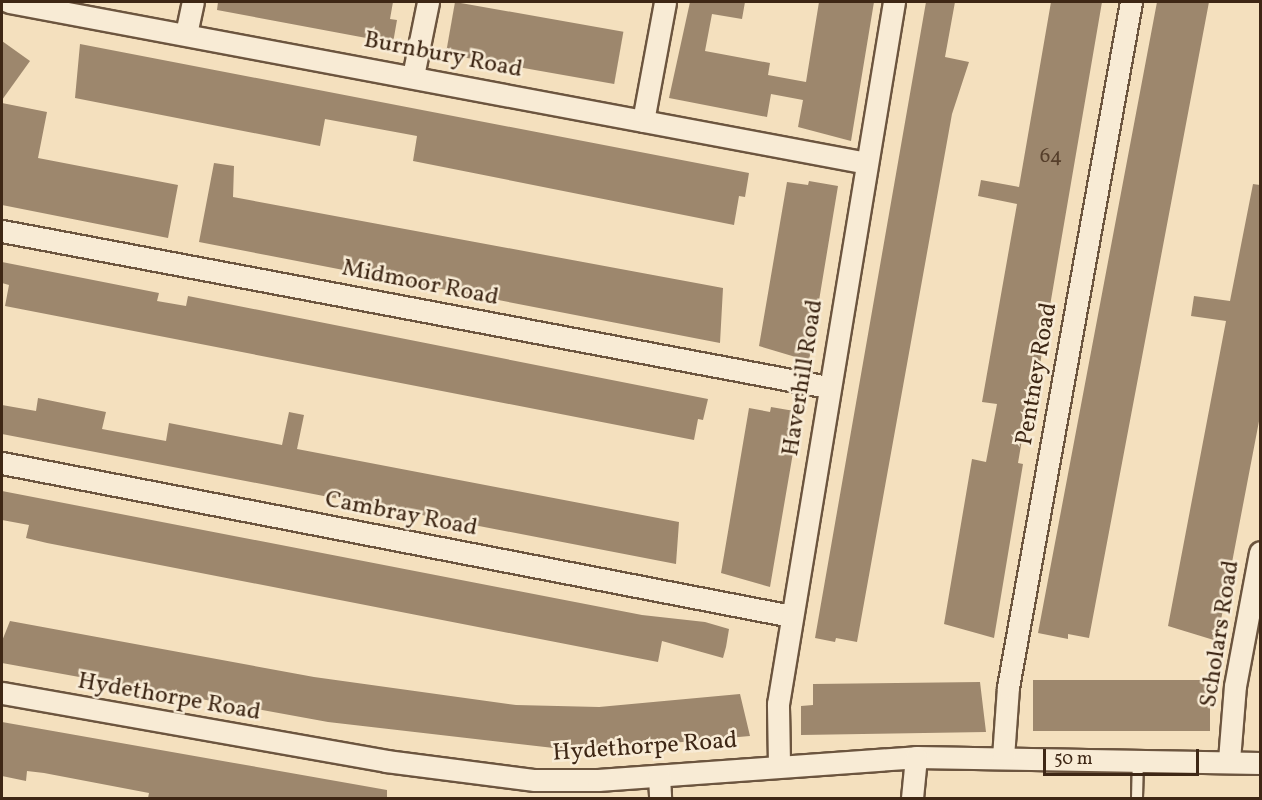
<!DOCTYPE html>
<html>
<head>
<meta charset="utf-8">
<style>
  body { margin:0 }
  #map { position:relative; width:1262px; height:800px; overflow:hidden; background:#f4e0be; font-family:Vollkorn,serif }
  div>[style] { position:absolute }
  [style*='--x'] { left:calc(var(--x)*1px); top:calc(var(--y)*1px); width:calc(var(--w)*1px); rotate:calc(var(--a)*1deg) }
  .building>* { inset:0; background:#9d876d; transform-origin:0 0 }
  .roads { filter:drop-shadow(2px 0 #6c553f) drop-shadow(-2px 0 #6c553f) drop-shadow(0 2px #6c553f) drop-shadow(0 -2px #6c553f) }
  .lane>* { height:10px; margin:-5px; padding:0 5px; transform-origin:5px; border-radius:5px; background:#f8ebd5 }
  .street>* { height:21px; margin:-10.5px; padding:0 10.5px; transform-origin:10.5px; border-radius:10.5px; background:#f8ebd5 }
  span { translate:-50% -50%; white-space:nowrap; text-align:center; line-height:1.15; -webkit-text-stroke:5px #f8ebd5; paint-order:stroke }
  .number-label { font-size:21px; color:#563f2b }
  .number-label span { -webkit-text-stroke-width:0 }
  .street-label { font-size:24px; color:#3e2715 }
  .frame { position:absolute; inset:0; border:3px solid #3e2715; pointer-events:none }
  .scale { position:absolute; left:1043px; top:749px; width:156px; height:27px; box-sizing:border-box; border:3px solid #3e2715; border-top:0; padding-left:8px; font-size:18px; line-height:21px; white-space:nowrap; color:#3e2715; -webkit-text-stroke:4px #f8ebd5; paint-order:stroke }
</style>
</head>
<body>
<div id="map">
  <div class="building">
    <i style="clip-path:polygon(218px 2px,393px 2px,390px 19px,397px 20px,393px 43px,217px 10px)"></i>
    <i style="left:455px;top:2px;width:171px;height:53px;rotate:10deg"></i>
    <i style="clip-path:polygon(690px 2px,745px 2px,742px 19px,712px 14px,705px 51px,770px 63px,768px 75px,806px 82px,819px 2px,874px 2px,851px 141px,798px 127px,803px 100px,771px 94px,767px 117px,669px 98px)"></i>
    <i style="clip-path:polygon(926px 2px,955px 2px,945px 57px,969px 62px,952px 114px,857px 642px,836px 638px,835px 642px,815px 638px)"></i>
    <i style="clip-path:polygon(1051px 2px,1102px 2px,1032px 411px,1027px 410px,1018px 463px,1023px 464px,994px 638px,944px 624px,972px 459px,986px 462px,997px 404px,982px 402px,1017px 204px,978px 196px,981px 180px,1019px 187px)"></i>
    <i style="clip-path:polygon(1157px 2px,1209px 2px,1089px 638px,1068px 634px,1068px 639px,1038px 633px)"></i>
    <i style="clip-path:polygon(2px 41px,30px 61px,2px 100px)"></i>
    <i style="clip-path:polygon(80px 44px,749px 173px,745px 197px,739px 196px,734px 225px,413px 161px,417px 136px,325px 119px,320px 146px,75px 98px)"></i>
    <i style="clip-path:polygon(2px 103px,47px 112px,38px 158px,178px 185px,168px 238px,2px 205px)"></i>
    <i style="clip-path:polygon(214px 163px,234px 166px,233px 197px,723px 288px,720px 343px,199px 242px)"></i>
    <i style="clip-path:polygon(809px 181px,838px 186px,809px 361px,759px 346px,787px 182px,808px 185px)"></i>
    <i style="clip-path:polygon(1253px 184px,1260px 185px,1260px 416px,1217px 641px,1168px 626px,1226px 321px,1191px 316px,1194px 296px,1230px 301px)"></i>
    <i style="clip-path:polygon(2px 262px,159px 293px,157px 301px,186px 306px,188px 296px,708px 399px,703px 420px,698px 419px,694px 440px,5px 306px,9px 285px,2px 283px)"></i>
    <i style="clip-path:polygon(38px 398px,106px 412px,102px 429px,166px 441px,169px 423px,282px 445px,289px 412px,304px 415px,297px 449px,679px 522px,676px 564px,2px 434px,2px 405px,36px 411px)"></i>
    <i style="clip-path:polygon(771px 407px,800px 412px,770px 587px,721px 573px,749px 408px,770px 412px)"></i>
    <i style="clip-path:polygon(2px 491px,642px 615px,705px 622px,729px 629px,726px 647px,723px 658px,662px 641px,658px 662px,47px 543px,26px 538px,29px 525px,2px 520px)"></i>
    <i style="clip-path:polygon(10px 621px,314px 677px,516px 705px,599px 707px,740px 694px,750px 736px,580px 751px,328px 722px,2px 663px,2px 641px)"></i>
    <i style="left:1210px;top:680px;width:51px;height:177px;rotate:90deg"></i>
    <i style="clip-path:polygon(980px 682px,986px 732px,801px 735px,801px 706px,813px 705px,813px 684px)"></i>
    <i style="clip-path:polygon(2px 722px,387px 790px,387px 798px,148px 798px,149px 793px,44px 773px,27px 771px,26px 781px,2px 776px)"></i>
  </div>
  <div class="roads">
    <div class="lane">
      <i style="--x:1137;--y:798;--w:40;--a:-88.6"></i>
    </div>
    <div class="street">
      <i style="--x:9;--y:2;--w:873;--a:10.63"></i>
      <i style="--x:186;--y:34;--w:33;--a:-78"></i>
      <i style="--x:413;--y:76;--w:76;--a:-78.5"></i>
      <i style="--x:643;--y:121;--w:121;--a:-79.5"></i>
      <i style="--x:2;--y:231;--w:841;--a:10.7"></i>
      <i style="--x:2;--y:463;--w:804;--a:10.97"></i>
      <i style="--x:2;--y:693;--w:390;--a:10"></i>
      <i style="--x:386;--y:761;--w:150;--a:7.3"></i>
      <i style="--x:535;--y:780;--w:63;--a:0"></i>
      <i style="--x:598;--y:780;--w:319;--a:-4.1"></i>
      <i style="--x:916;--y:757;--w:344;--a:1"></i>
      <i style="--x:1003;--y:757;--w:70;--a:-85.9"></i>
      <i style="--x:1008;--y:687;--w:696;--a:-79.82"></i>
      <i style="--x:1229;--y:760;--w:74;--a:-85.4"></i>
      <i style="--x:1235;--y:686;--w:136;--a:-79.4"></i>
      <i style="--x:779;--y:764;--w:60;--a:-91"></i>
      <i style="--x:778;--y:704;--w:712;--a:-80.62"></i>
      <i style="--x:659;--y:776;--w:22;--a:87"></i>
      <i style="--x:912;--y:798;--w:41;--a:-84.4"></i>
    </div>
  </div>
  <div class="number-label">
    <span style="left:1051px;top:157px">64</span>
  </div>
  <div class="street-label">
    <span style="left:443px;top:56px;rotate:11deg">Burnbury Road</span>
    <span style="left:420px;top:284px;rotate:11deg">Midmoor Road</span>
    <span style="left:1038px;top:374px;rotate:-80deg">Pentney Road</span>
    <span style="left:804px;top:378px;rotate:-81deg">Haverhill Road</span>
    <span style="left:401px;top:515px;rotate:11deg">Cambray Road</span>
    <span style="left:1221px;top:634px;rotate:-81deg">Scholars Road</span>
    <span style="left:169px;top:698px;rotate:10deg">Hydethorpe Road</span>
    <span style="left:645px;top:748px;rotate:-4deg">Hydethorpe Road</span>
  </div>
  <div class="frame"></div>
  <div class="scale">50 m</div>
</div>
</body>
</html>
